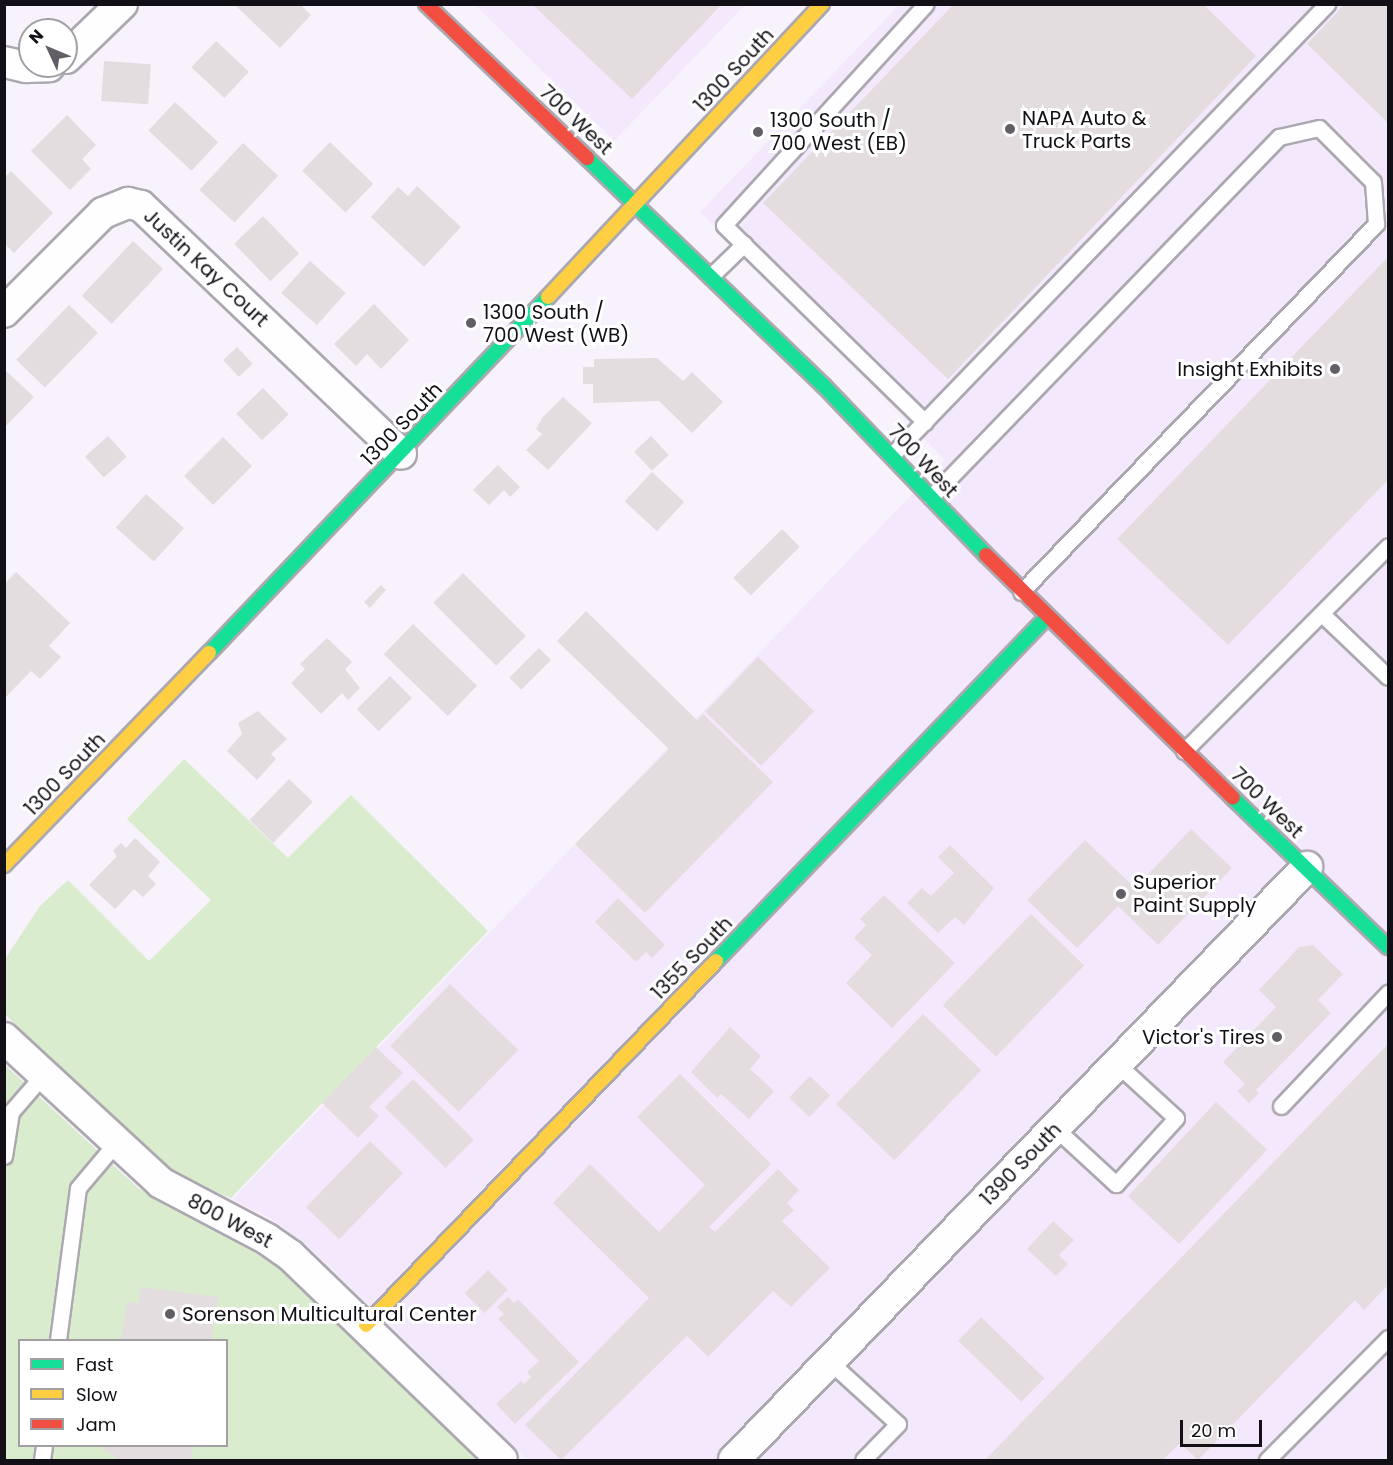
<!DOCTYPE html>
<html>
<head>
<meta charset="utf-8">
<style>
  body { margin:0 }
  #map { position:relative; width:1393px; height:1465px; overflow:hidden; background:#f7f2fc; font-family:Poppins,sans-serif }
  div>[style] { position:absolute }
  [style*='--x'] { left:calc(var(--x)*1px); top:calc(var(--y)*1px); width:calc(var(--w)*1px); rotate:calc(var(--a)*1deg) }
  .built>* { inset:0; background:#f4e9fc }
  .green>* { inset:0; background:#d9ecce }
  .building>* { inset:0; background:#e3dddf; transform-origin:0 0 }
  .roads { filter:drop-shadow(2px 0 #aca8b0) drop-shadow(-2px 0 #aca8b0) drop-shadow(0 2px #aca8b0) drop-shadow(0 -2px #aca8b0) }
  .lane>* { height:15px; margin:-7.5px; padding:0 7.5px; transform-origin:7.5px; border-radius:7.5px; background:#fefdff }
  .street>* { height:30px; margin:-15px; padding:0 15px; transform-origin:15px; border-radius:15px; background:#fefdff }
  .fast>* { height:14px; margin:-7px; padding:0 7px; transform-origin:7px; border-radius:7px; background:#16e098 }
  .slow>* { height:14px; margin:-7px; padding:0 7px; transform-origin:7px; border-radius:7px; background:#ffcf43 }
  .jam>* { height:14px; margin:-7px; padding:0 7px; transform-origin:7px; border-radius:7px; background:#f24e42 }
  .dots>* { width:16px; height:16px; translate:-50% -50%; box-sizing:border-box; border:3px solid #fff; border-radius:50% }
  span { translate:-50% -50%; white-space:nowrap; text-align:center; line-height:1.15; -webkit-text-stroke:6px #fff; paint-order:stroke }
  .street-label { font-size:20px; color:#130f16 }
  .poi-label { font-size:20px; color:#130f16 }
  .left { translate:0 -50%; text-align:left }
  .right { translate:-100% -50%; text-align:right }
  .frame { position:absolute; inset:0; border:6px solid #130f16; pointer-events:none }
  .legend { position:absolute; left:18px; top:1339px; width:210px; height:108px; box-sizing:border-box; background:#fff; border:2px solid #a19fa2; margin:0; padding:8px 10px; list-style:none; font-size:18px; color:#130f16 }
  .legend li { display:flex; align-items:center; gap:12px; height:30px }
  .legend b { width:30px; border:2px solid #a19fa2 }
  .north { position:absolute; left:18px; top:18px; width:60px; height:60px; box-sizing:border-box; background:#fff; border:2px solid #a19fa2; border-radius:50%; rotate:314deg; font-size:16px; font-weight:700; line-height:24px; text-align:center; color:#130f16 }
  .north::after { content:''; display:block; margin:auto; width:21px; height:27px; background:#635e66; clip-path:polygon(50% 0,100% 100%,50% 72%,0 100%) }
  .scale { position:absolute; left:1180px; top:1420px; width:82px; height:27px; box-sizing:border-box; border:3px solid #130f16; border-top:0; padding-left:8px; font-size:18px; line-height:21px; white-space:nowrap; color:#130f16; -webkit-text-stroke:4px #fff; paint-order:stroke }
</style>
</head>
<body>
<div id="map">
  <div class="built">
    <i style="clip-path:polygon(475px 5px,745px 5px,614px 141px)"></i>
    <i style="clip-path:polygon(899px 5px,1388px 5px,1388px 1460px,527px 1460px,308px 1246px,268px 1217px,232px 1200px,945px 460px,700px 212px)"></i>
  </div>
  <div class="green">
    <i style="clip-path:polygon(184px 759px,288px 858px,351px 795px,488px 931px,231px 1198px,192px 1184px,152px 1156px,5px 1014px,5px 959px,40px 906px,68px 880px,149px 961px,211px 900px,127px 819px)"></i>
    <i style="clip-path:polygon(evenodd,4px 1064px,138px 1188px,277px 1265px,477px 1460px,5px 1460px,4px 1064px,20px 1340px,226px 1340px,226px 1446px,20px 1446px,20px 1340px)"></i>
  </div>
  <div class="building">
    <i style="clip-path:polygon(234px 4px,300px 4px,311px 15px,280px 48px)"></i>
    <i style="clip-path:polygon(532px 4px,722px 4px,632px 99px)"></i>
    <i style="clip-path:polygon(954px 4px,1203px 4px,1256px 56px,948px 379px,763px 203px)"></i>
    <i style="clip-path:polygon(1345px 4px,1388px 4px,1388px 123px,1307px 44px)"></i>
    <i style="left:216px;top:41px;width:45px;height:36px;rotate:43deg"></i>
    <i style="left:104px;top:61px;width:47px;height:40px;rotate:4deg"></i>
    <i style="left:175px;top:102px;width:59px;height:39px;rotate:43deg"></i>
    <i style="clip-path:polygon(67px 115px,96px 145px,82px 159px,91px 169px,70px 190px,31px 151px)"></i>
    <i style="left:330px;top:142px;width:60px;height:40px;rotate:44deg"></i>
    <i style="left:243px;top:143px;width:48px;height:64px;rotate:43deg"></i>
    <i style="clip-path:polygon(11px 171px,53px 213px,14px 253px,4px 243px,4px 178px)"></i>
    <i style="clip-path:polygon(417px 186px,461px 227px,424px 267px,371px 217px,398px 187px,408px 196px)"></i>
    <i style="left:263px;top:216px;width:52px;height:40px;rotate:46deg"></i>
    <i style="left:133px;top:241px;width:41px;height:75px;rotate:43deg"></i>
    <i style="clip-path:polygon(1388px 257px,1388px 480px,1228px 645px,1117px 539px)"></i>
    <i style="left:310px;top:261px;width:48px;height:43px;rotate:42deg"></i>
    <i style="clip-path:polygon(374px 304px,409px 340px,381px 369px,367px 354px,356px 366px,334px 344px)"></i>
    <i style="left:69px;top:305px;width:40px;height:76px;rotate:44deg"></i>
    <i style="left:237px;top:347px;width:23px;height:19px;rotate:47deg"></i>
    <i style="clip-path:polygon(657px 358px,683px 381px,692px 372px,723px 402px,692px 433px,659px 401px,593px 403px,593px 384px,583px 384px,583px 367px,594px 367px,594px 359px)"></i>
    <i style="clip-path:polygon(4px 369px,34px 397px,4px 428px)"></i>
    <i style="left:263px;top:388px;width:37px;height:37px;rotate:46deg"></i>
    <i style="clip-path:polygon(563px 397px,592px 423px,548px 470px,526px 450px,542px 434px,536px 429px,542px 418px)"></i>
    <i style="left:108px;top:436px;width:28px;height:31px;rotate:48deg"></i>
    <i style="left:651px;top:436px;width:26px;height:23px;rotate:47deg"></i>
    <i style="left:223px;top:437px;width:41px;height:55px;rotate:45deg"></i>
    <i style="clip-path:polygon(498px 465px,520px 487px,510px 497px,504px 490px,489px 505px,473px 490px)"></i>
    <i style="left:652px;top:472px;width:44px;height:40px;rotate:43deg"></i>
    <i style="left:146px;top:494px;width:51px;height:45px;rotate:42deg"></i>
    <i style="left:782px;top:529px;width:25px;height:69px;rotate:45deg"></i>
    <i style="clip-path:polygon(16px 572px,70px 623px,49px 646px,61px 657px,40px 679px,31px 671px,4px 699px,4px 584px)"></i>
    <i style="left:463px;top:573px;width:89px;height:42px;rotate:45deg"></i>
    <i style="clip-path:polygon(381px 585px,386px 590px,370px 608px,364px 602px)"></i>
    <i style="clip-path:polygon(586px 611px,697px 720px,703px 714px,773px 782px,645px 913px,575px 844px,669px 749px,557px 641px)"></i>
    <i style="left:413px;top:624px;width:89px;height:42px;rotate:44deg"></i>
    <i style="clip-path:polygon(327px 638px,352px 662px,345px 669px,360px 688px,348px 700px,342px 693px,321px 714px,291px 683px,305px 669px,300px 664px)"></i>
    <i style="left:539px;top:648px;width:17px;height:42px;rotate:45deg"></i>
    <i style="left:758px;top:657px;width:78px;height:76px;rotate:44deg"></i>
    <i style="left:390px;top:676px;width:31px;height:47px;rotate:45deg"></i>
    <i style="clip-path:polygon(258px 711px,287px 739px,271px 754px,276px 759px,257px 780px,227px 751px,242px 734px,238px 723px)"></i>
    <i style="left:289px;top:779px;width:33px;height:57px;rotate:44deg"></i>
    <i style="clip-path:polygon(1191px 829px,1232px 868px,1158px 945px,1118px 906px,1077px 948px,1027px 900px,1085px 840px,1135px 888px)"></i>
    <i style="clip-path:polygon(135px 838px,160px 862px,148px 876px,156px 884px,143px 897px,134px 889px,115px 909px,89px 885px,117px 856px,113px 851px,121px 843px,126px 848px)"></i>
    <i style="clip-path:polygon(950px 845px,994px 888px,964px 925px,955px 917px,938px 933px,907px 903px,922px 888px,931px 896px,954px 873px,938px 857px)"></i>
    <i style="clip-path:polygon(884px 895px,955px 963px,892px 1028px,846px 983px,872px 955px,854px 938px,866px 925px,860px 919px)"></i>
    <i style="clip-path:polygon(618px 898px,665px 945px,652px 958px,646px 952px,636px 962px,595px 922px)"></i>
    <i style="left:1031px;top:914px;width:74px;height:127px;rotate:44deg"></i>
    <i style="clip-path:polygon(1313px 945px,1343px 974px,1318px 1000px,1331px 1013px,1256px 1090px,1259px 1093px,1249px 1103px,1237px 1091px,1245px 1084px,1223px 1062px,1276px 1007px,1259px 990px,1299px 947px)"></i>
    <i style="left:450px;top:984px;width:95px;height:86px;rotate:44deg"></i>
    <i style="left:923px;top:1014px;width:81px;height:125px;rotate:44deg"></i>
    <i style="clip-path:polygon(730px 1027px,761px 1056px,750px 1069px,774px 1091px,749px 1119px,721px 1094px,717px 1098px,691px 1072px)"></i>
    <i style="clip-path:polygon(1388px 1044px,1388px 1285px,1364px 1310px,1355px 1300px,1198px 1460px,1180px 1443px,1163px 1460px,985px 1460px)"></i>
    <i style="clip-path:polygon(376px 1047px,403px 1073px,369px 1107px,379px 1116px,358px 1138px,322px 1103px)"></i>
    <i style="clip-path:polygon(680px 1074px,771px 1164px,709px 1227px,715px 1232px,778px 1169px,799px 1190px,787px 1203px,794px 1210px,782px 1221px,830px 1268px,791px 1307px,773px 1291px,708px 1357px,687px 1336px,561px 1460px,525px 1425px,649px 1298px,553px 1203px,590px 1164px,659px 1232px,705px 1185px,637px 1117px)"></i>
    <i style="left:810px;top:1076px;width:28px;height:30px;rotate:44deg"></i>
    <i style="left:413px;top:1079px;width:86px;height:40px;rotate:45deg"></i>
    <i style="left:1216px;top:1102px;width:70px;height:129px;rotate:43deg"></i>
    <i style="left:370px;top:1141px;width:46px;height:92px;rotate:44deg"></i>
    <i style="clip-path:polygon(1053px 1221px,1074px 1240px,1059px 1255px,1068px 1264px,1056px 1276px,1027px 1249px)"></i>
    <i style="left:488px;top:1270px;width:28px;height:33px;rotate:45deg"></i>
    <i style="clip-path:polygon(141px 1287px,218px 1297px,211px 1340px,121px 1340px,127px 1301px,138px 1304px)"></i>
    <i style="clip-path:polygon(508px 1297px,514px 1303px,518px 1299px,579px 1362px,515px 1424px,496px 1404px,521px 1381px,524px 1384px,531px 1377px,527px 1372px,539px 1361px,498px 1319px,504px 1314px,497px 1307px)"></i>
    <i style="left:981px;top:1317px;width:88px;height:33px;rotate:44deg"></i>
    <i style="clip-path:polygon(104px 1446px,193px 1446px,191px 1460px,114px 1460px,115px 1455px,103px 1451px)"></i>
  </div>
  <div class="roads">
    <div class="lane">
      <i style="--x:711;--y:276;--w:46;--a:-44.1"></i>
      <i style="--x:925;--y:422;--w:281;--a:-135.6"></i>
      <i style="--x:724;--y:225;--w:299;--a:-47.6"></i>
      <i style="--x:892;--y:455;--w:627;--a:-46.03"></i>
      <i style="--x:931;--y:497;--w:501;--a:-45.97"></i>
      <i style="--x:1279;--y:137;--w:41;--a:-12.7"></i>
      <i style="--x:1319;--y:128;--w:76;--a:45"></i>
      <i style="--x:1373;--y:182;--w:42;--a:85.9"></i>
      <i style="--x:1376;--y:224;--w:511;--a:133.97"></i>
      <i style="--x:1322;--y:614;--w:91;--a:43.7"></i>
      <i style="--x:1184;--y:751;--w:289;--a:-45.1"></i>
      <i style="--x:1281;--y:1106;--w:156;--a:-46.6"></i>
      <i style="--x:1055;--y:1128;--w:83;--a:42.6"></i>
      <i style="--x:1116;--y:1184;--w:89;--a:-47.7"></i>
      <i style="--x:1176;--y:1118;--w:80;--a:-137.5"></i>
      <i style="--x:4;--y:1156;--w:45;--a:-81"></i>
      <i style="--x:11;--y:1112;--w:49;--a:-49.1"></i>
      <i style="--x:58;--y:1340;--w:153;--a:-82.5"></i>
      <i style="--x:78;--y:1188;--w:57;--a:-49.9"></i>
      <i style="--x:830;--y:1362;--w:92;--a:42.4"></i>
      <i style="--x:898;--y:1424;--w:50;--a:134.2"></i>
      <i style="--x:42;--y:1460;--w:14;--a:-82"></i>
      <i style="--x:1267;--y:1460;--w:172;--a:-45.2"></i>
    </div>
    <div class="street">
      <i style="--x:66;--y:58;--w:78;--a:-44"></i>
      <i style="--x:4;--y:62;--w:23;--a:13"></i>
      <i style="--x:26;--y:67;--w:23;--a:-2"></i>
      <i style="--x:4;--y:312;--w:140;--a:-45"></i>
      <i style="--x:103;--y:213;--w:27;--a:-22"></i>
      <i style="--x:128;--y:203;--w:13;--a:13"></i>
      <i style="--x:141;--y:206;--w:359;--a:43.6"></i>
      <i style="--x:4;--y:1038;--w:214;--a:42.7"></i>
      <i style="--x:161;--y:1183;--w:120;--a:27.8"></i>
      <i style="--x:267;--y:1239;--w:29;--a:35"></i>
      <i style="--x:291;--y:1256;--w:293;--a:44"></i>
      <i style="--x:734;--y:1460;--w:825;--a:-45.98"></i>
    </div>
    <div class="fast">
      <i style="--x:587;--y:158;--w:329;--a:43.9"></i>
      <i style="--x:824;--y:386;--w:234;--a:46.2"></i>
      <i style="--x:209;--y:653;--w:492;--a:-46.4"></i>
      <i style="--x:1233;--y:798;--w:215;--a:43.9"></i>
      <i style="--x:716;--y:961;--w:476;--a:-46.1"></i>
    </div>
    <div class="slow">
      <i style="--x:548;--y:297;--w:401;--a:-46.9"></i>
      <i style="--x:4;--y:865;--w:295;--a:-46"></i>
      <i style="--x:366;--y:1325;--w:505;--a:-46.12"></i>
    </div>
    <div class="jam">
      <i style="--x:426;--y:4;--w:223;--a:43.7"></i>
      <i style="--x:986;--y:555;--w:346;--a:44.5"></i>
    </div>
  </div>
  <div class="dots">
    <i style="left:1010px;top:129px;background:#635e66"></i>
    <i style="left:758px;top:132px;background:#635e66"></i>
    <i style="left:471px;top:323px;background:#635e66"></i>
    <i style="left:1335px;top:369px;background:#635e66"></i>
    <i style="left:1121px;top:894px;background:#635e66"></i>
    <i style="left:1277px;top:1037px;background:#635e66"></i>
    <i style="left:170px;top:1314px;background:#635e66"></i>
  </div>
  <div class="street-label">
    <span style="left:734px;top:70px;rotate:-47deg">1300 South</span>
    <span style="left:576px;top:120px;rotate:43deg">700 West</span>
    <span style="left:206px;top:268px;rotate:43deg">Justin Kay Court</span>
    <span style="left:402px;top:424px;rotate:-46deg">1300 South</span>
    <span style="left:923px;top:461px;rotate:47deg">700 West</span>
    <span style="left:65px;top:774px;rotate:-46deg">1300 South</span>
    <span style="left:1267px;top:803px;rotate:44deg">700 West</span>
    <span style="left:692px;top:958px;rotate:-46deg">1355 South</span>
    <span style="left:1021px;top:1164px;rotate:-46deg">1390 South</span>
    <span style="left:230px;top:1221px;rotate:28deg">800 West</span>
  </div>
  <div class="poi-label">
    <span class="left" style="left:1022px;top:130px">NAPA Auto &amp;<br>Truck Parts</span>
    <span class="left" style="left:770px;top:132px">1300 South /<br>700 West (EB)</span>
    <span class="left" style="left:483px;top:324px">1300 South /<br>700 West (WB)</span>
    <span class="right" style="left:1323px;top:369px">Insight Exhibits</span>
    <span class="left" style="left:1133px;top:894px">Superior<br>Paint Supply</span>
    <span class="right" style="left:1265px;top:1037px">Victor's Tires</span>
    <span class="left" style="left:182px;top:1314px">Sorenson Multicultural Center</span>
  </div>
  <div class="frame"></div>
  <ul class="legend">
  <li><b style="height:8px;background:#16e098"></b>Fast</li>
  <li><b style="height:8px;background:#ffcf43"></b>Slow</li>
  <li><b style="height:8px;background:#f24e42"></b>Jam</li>
  </ul>
  <div class="north">N</div>
  <div class="scale">20 m</div>
</div>
</body>
</html>
